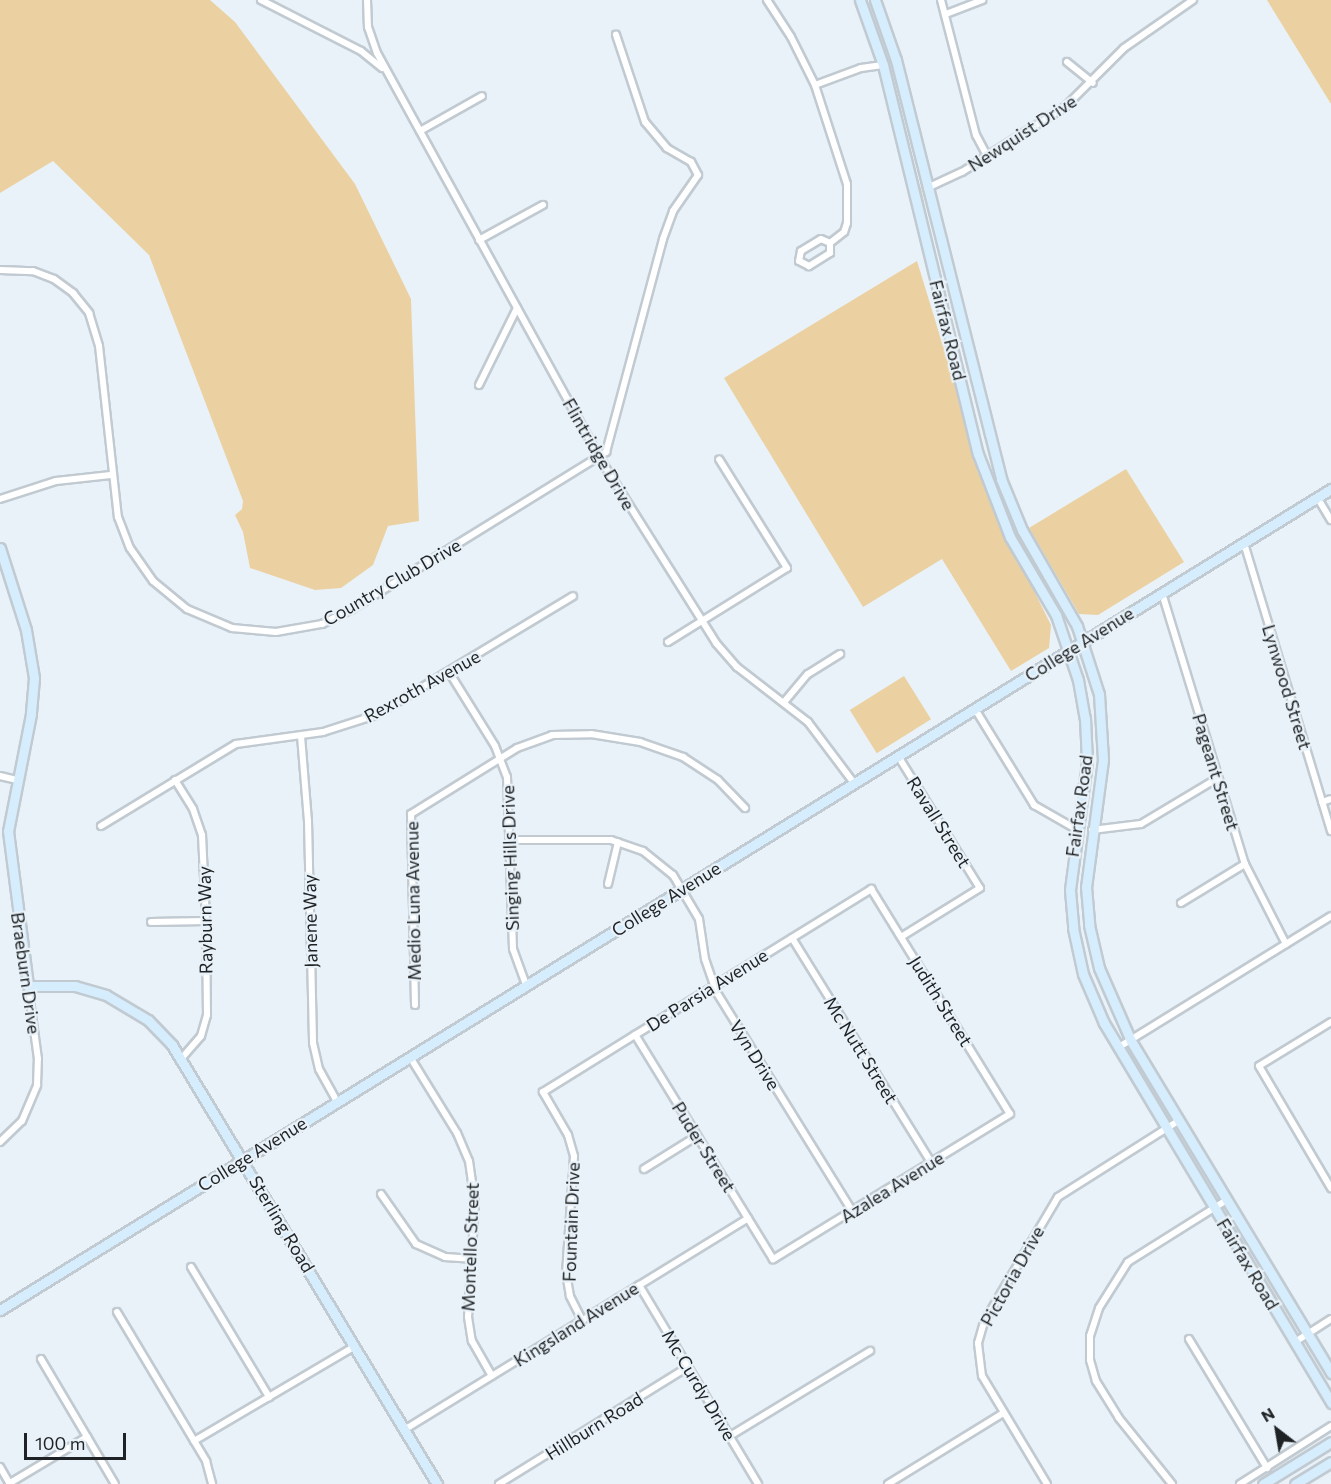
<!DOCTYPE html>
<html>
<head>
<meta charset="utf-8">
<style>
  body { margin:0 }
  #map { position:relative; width:1331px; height:1484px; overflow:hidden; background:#e9f2f9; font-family:Commissioner,sans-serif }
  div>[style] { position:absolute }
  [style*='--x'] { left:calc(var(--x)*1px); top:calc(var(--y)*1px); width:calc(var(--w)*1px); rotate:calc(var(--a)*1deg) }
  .green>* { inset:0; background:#ebd1a2; transform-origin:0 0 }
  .roads { filter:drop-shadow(2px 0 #c1cad1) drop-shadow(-2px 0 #c1cad1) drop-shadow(0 2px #c1cad1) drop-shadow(0 -2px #c1cad1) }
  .street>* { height:6px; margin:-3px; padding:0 3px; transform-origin:3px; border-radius:3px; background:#fff }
  .secondary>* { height:9px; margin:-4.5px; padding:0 4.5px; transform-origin:4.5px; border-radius:4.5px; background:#d6edfd }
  span { translate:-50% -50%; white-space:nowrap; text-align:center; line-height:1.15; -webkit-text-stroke:4.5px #e9f2f9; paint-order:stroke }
  .street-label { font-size:18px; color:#1f2325 }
  .north { position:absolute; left:1247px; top:1400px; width:60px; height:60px; -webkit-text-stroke:4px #e9f2f9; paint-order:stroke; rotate:329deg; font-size:16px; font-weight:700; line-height:24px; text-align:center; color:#1f2325 }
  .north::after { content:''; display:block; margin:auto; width:21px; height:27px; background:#1f2325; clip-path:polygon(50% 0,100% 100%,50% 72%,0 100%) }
  .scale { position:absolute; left:24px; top:1433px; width:102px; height:27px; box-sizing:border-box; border:3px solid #1f2325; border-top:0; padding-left:8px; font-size:18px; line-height:21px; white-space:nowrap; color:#1f2325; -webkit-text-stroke:4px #e9f2f9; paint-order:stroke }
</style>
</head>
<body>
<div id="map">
  <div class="green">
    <i style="clip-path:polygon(0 0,210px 0,235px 22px,355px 184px,411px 299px,419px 521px,388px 526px,373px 565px,341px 588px,315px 590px,250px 568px,243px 532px,235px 515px,242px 509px,243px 501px,149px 255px,53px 161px,0 193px)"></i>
    <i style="clip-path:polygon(1267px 0,1331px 0,1331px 104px)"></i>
    <i style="clip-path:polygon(915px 177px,921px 188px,934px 252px,932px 252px)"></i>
    <i style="clip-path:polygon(917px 261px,993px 509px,1051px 625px,1049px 648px,1011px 671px,942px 559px,863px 607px,724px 378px)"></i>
    <i style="clip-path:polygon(1126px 469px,1184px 562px,1098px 615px,1079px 614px,1029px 528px)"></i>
    <i style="left:904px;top:676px;width:51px;height:64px;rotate:58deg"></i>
  </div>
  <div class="roads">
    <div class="street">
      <i style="--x:261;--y:0;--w:112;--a:27"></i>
      <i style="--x:361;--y:51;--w:27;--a:39"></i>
      <i style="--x:367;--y:0;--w:27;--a:88"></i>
      <i style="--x:368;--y:27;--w:28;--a:71"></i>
      <i style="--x:377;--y:53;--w:461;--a:61.2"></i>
      <i style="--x:599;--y:457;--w:220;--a:57.8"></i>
      <i style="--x:716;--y:643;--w:32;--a:49"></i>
      <i style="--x:737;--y:667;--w:90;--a:37.8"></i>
      <i style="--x:808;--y:722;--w:76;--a:53"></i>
      <i style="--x:767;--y:0;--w:44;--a:57"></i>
      <i style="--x:791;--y:37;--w:54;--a:63.4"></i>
      <i style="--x:815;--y:85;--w:104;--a:72.1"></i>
      <i style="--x:847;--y:184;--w:39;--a:90"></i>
      <i style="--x:847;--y:223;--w:9;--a:108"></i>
      <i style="--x:844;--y:232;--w:18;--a:142"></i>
      <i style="--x:941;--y:0;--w:139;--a:75.5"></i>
      <i style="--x:976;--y:135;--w:24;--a:62"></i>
      <i style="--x:946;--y:14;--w:39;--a:-21"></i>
      <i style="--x:1067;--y:62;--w:33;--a:39"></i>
      <i style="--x:815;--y:85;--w:49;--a:-20.3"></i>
      <i style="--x:861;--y:68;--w:22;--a:-8"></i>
      <i style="--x:420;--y:131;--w:71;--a:-29.4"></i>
      <i style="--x:927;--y:188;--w:38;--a:-25"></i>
      <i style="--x:962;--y:172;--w:122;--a:-32.3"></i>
      <i style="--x:1065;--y:107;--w:83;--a:-45"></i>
      <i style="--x:1124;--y:48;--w:84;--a:-34.8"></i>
      <i style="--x:821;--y:239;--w:10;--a:24"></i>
      <i style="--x:830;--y:243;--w:10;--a:90"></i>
      <i style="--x:830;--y:253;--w:25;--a:148"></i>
      <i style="--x:809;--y:266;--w:11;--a:-153"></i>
      <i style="--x:799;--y:261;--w:10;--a:-79"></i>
      <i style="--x:801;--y:251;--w:23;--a:-31"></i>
      <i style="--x:479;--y:240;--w:73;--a:-28.7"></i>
      <i style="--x:0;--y:270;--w:33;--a:2"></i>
      <i style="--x:33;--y:271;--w:22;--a:21"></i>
      <i style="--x:54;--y:279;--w:24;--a:36"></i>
      <i style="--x:73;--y:293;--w:26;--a:51"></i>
      <i style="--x:89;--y:313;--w:34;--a:73"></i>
      <i style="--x:99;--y:346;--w:172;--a:83.7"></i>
      <i style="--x:118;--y:517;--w:33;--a:69"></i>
      <i style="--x:130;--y:548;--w:40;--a:55.1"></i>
      <i style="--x:153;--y:581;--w:44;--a:39.5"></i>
      <i style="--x:187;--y:609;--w:49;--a:22.9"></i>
      <i style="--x:232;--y:628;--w:44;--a:5.2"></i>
      <i style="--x:276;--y:632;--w:47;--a:-9.9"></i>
      <i style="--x:322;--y:624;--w:34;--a:-27"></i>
      <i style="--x:352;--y:609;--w:299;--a:-31.7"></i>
      <i style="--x:606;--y:452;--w:220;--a:-75"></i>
      <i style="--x:663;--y:239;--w:30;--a:-70"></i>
      <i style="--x:673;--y:211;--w:44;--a:-55.2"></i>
      <i style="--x:698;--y:175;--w:15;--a:-118"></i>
      <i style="--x:691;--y:162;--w:28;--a:-150"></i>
      <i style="--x:667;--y:148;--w:34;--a:-130"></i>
      <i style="--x:645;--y:122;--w:92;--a:-108.4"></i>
      <i style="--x:479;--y:385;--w:86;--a:-63.7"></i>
      <i style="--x:1317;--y:497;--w:27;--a:59"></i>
      <i style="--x:0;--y:499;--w:59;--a:-17.8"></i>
      <i style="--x:56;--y:481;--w:55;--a:-6.2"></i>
      <i style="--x:1244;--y:543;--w:301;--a:73.2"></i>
      <i style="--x:1162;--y:593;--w:283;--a:73"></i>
      <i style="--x:1245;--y:864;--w:90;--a:62.9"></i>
      <i style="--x:668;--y:642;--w:140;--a:-31.9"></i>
      <i style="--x:787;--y:568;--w:128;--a:-122"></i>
      <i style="--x:449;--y:672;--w:87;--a:58.1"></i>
      <i style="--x:495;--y:746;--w:33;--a:69"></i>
      <i style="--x:507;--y:777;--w:172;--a:88"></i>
      <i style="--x:513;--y:949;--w:38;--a:70"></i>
      <i style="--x:785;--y:701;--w:35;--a:-50"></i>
      <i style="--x:808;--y:674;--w:38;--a:-32"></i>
      <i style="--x:975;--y:709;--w:113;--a:58.4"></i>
      <i style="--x:1034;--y:805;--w:48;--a:29.7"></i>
      <i style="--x:301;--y:736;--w:85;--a:85.3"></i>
      <i style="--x:308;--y:821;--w:222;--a:88.7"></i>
      <i style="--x:313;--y:1043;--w:27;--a:77"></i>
      <i style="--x:319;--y:1069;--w:38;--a:61"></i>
      <i style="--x:898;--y:756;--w:155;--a:58.2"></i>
      <i style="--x:980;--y:888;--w:93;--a:148.2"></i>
      <i style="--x:0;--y:776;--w:17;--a:13"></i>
      <i style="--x:175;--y:780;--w:34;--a:58"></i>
      <i style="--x:193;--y:809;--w:28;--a:71"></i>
      <i style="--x:202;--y:835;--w:86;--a:87.3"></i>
      <i style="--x:206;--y:921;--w:94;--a:89.4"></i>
      <i style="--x:207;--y:1015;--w:22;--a:106"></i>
      <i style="--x:201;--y:1036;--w:29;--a:131"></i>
      <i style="--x:1322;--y:802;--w:9;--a:-18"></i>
      <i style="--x:101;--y:826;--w:158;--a:-31.3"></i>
      <i style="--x:236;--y:744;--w:88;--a:-7.9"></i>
      <i style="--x:323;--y:732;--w:56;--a:-17.8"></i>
      <i style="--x:376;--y:715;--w:230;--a:-31.1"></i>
      <i style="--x:1092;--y:830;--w:49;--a:-7"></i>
      <i style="--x:1141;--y:824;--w:90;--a:-30.9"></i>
      <i style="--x:510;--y:840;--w:101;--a:0"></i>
      <i style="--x:611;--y:840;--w:34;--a:19"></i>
      <i style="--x:643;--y:851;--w:38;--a:39"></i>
      <i style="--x:673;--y:875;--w:51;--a:59.4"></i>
      <i style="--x:699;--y:919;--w:40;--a:81.5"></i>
      <i style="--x:705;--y:959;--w:36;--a:71"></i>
      <i style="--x:717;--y:993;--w:256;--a:58.2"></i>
      <i style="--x:608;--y:884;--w:43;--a:-76.6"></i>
      <i style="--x:1181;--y:903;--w:75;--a:-31.4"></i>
      <i style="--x:151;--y:922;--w:55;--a:-1"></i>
      <i style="--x:792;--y:938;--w:264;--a:58.2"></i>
      <i style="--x:415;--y:1005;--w:191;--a:-91.2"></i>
      <i style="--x:411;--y:814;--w:125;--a:-31.9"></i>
      <i style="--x:517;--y:748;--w:37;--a:-20"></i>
      <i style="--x:552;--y:735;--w:39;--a:-1"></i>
      <i style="--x:591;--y:734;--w:50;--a:9.3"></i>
      <i style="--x:640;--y:742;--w:46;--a:19.2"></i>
      <i style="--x:683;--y:757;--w:42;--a:33.3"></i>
      <i style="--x:718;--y:780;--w:39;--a:46"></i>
      <i style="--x:1331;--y:1022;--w:84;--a:148.6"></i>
      <i style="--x:1259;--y:1066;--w:142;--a:59.5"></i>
      <i style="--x:1119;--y:1047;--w:249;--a:-31.7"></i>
      <i style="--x:410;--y:1057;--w:89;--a:58.3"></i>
      <i style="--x:457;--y:1133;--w:30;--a:67"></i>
      <i style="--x:469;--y:1161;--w:42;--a:81.9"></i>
      <i style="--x:475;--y:1203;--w:114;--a:93.5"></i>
      <i style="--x:468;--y:1317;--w:24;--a:81"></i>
      <i style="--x:472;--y:1341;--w:40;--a:60.3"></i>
      <i style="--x:0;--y:1142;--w:30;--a:-44"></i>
      <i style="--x:22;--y:1121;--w:39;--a:-67"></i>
      <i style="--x:37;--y:1085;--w:26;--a:-88"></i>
      <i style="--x:38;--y:1059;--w:74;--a:-97.8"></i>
      <i style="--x:644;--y:1169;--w:62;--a:-31.9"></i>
      <i style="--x:381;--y:1194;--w:61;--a:55"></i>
      <i style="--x:416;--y:1244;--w:32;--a:24"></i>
      <i style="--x:445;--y:1257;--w:26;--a:4"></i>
      <i style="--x:191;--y:1267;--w:152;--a:59"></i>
      <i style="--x:639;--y:1285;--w:232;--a:59.1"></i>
      <i style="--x:117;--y:1312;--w:174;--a:59.1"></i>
      <i style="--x:206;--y:1461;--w:24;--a:75"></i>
      <i style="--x:582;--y:1320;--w:27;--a:-117"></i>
      <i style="--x:570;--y:1296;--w:22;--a:-100"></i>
      <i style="--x:566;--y:1274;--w:118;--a:-86.1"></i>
      <i style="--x:574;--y:1156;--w:22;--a:-106"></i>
      <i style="--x:568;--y:1135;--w:50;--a:-120.2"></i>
      <i style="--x:543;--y:1092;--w:108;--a:-31.8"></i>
      <i style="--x:635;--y:1035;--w:278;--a:-31.7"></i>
      <i style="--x:871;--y:889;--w:264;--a:58.3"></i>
      <i style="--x:1010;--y:1114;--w:278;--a:148.5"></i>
      <i style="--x:773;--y:1259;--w:263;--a:-121.6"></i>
      <i style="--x:1189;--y:1339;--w:151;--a:58.8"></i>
      <i style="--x:1295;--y:1342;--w:43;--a:-32.6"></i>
      <i style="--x:41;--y:1359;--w:145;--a:59.4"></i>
      <i style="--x:404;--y:1430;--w:404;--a:-31.6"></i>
      <i style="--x:730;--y:1436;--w:164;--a:-31.3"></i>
      <i style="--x:194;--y:1441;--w:187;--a:-30.5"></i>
      <i style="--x:0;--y:1467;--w:20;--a:60"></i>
      <i style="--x:10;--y:1483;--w:90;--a:-30.9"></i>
      <i style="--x:499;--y:1484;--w:222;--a:-31.8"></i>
      <i style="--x:888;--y:1484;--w:134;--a:-31.6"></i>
      <i style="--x:1047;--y:1484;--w:126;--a:-121"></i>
      <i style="--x:982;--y:1376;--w:33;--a:-97"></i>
      <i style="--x:978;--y:1343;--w:22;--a:-74"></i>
      <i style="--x:984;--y:1322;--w:145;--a:-59.4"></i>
      <i style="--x:1058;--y:1197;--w:144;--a:-32.3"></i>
      <i style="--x:1172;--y:1484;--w:85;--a:-128.8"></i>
      <i style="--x:1119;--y:1418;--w:44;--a:-121.9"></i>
      <i style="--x:1096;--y:1381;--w:22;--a:-106"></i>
      <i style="--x:1090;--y:1360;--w:24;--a:-90"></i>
      <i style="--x:1090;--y:1336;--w:29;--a:-72"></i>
      <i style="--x:1099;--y:1308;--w:54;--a:-57.8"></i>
      <i style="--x:1128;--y:1262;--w:117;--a:-32.1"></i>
      <i style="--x:1240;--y:1484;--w:108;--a:-32.5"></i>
    </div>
    <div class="secondary">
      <i style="--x:860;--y:0;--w:69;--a:70.5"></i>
      <i style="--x:883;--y:65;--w:400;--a:76.3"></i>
      <i style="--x:978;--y:454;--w:89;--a:68.9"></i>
      <i style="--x:1010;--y:537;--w:91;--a:59.5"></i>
      <i style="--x:1056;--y:615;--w:69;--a:71.3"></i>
      <i style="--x:1078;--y:680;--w:39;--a:80"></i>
      <i style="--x:1085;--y:718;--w:44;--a:87.4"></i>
      <i style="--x:1087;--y:762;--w:129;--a:97.6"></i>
      <i style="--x:1070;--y:890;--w:38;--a:85"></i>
      <i style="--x:1073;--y:928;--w:47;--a:77.7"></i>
      <i style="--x:1083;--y:974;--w:53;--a:66.8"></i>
      <i style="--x:1104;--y:1023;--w:443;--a:59.1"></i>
      <i style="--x:875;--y:0;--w:64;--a:70.7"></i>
      <i style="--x:896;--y:60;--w:432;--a:75.9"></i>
      <i style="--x:1001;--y:479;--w:55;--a:67.6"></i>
      <i style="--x:1022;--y:530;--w:111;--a:60.2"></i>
      <i style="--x:1077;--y:626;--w:71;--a:72.1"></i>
      <i style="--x:1099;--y:694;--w:66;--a:86.5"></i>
      <i style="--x:1103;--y:760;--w:128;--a:97.6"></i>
      <i style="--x:1086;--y:887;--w:38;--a:85"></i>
      <i style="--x:1089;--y:925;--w:44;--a:76.9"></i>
      <i style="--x:1099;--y:968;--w:80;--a:66.3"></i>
      <i style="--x:1131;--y:1041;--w:388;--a:58.9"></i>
      <i style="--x:0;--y:548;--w:86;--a:72.4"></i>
      <i style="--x:26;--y:630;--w:49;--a:80.5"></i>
      <i style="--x:34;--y:678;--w:36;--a:95"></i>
      <i style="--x:31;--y:714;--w:119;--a:101.1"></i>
      <i style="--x:8;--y:831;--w:156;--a:82.6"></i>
      <i style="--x:28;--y:986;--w:47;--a:0"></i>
      <i style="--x:75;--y:986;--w:32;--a:16"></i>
      <i style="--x:106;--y:995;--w:49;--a:30.8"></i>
      <i style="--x:148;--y:1020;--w:35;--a:46"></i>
      <i style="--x:172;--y:1045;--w:513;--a:58.88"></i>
      <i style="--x:0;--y:1310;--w:1564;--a:-31.67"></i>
      <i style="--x:1263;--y:1484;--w:80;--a:-31.7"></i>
      <i style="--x:1295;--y:1484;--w:42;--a:-31.4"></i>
    </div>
  </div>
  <div class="street-label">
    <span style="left:1022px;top:133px;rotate:-33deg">Newquist Drive</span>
    <span style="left:948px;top:330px;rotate:76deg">Fairfax Road</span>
    <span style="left:599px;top:454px;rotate:60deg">Flintridge Drive</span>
    <span style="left:392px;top:582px;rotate:-30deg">Country Club Drive</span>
    <span style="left:1079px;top:644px;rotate:-32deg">College Avenue</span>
    <span style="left:422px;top:686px;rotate:-29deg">Rexroth Avenue</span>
    <span style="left:1287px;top:687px;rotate:73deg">Lynwood Street</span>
    <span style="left:1216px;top:772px;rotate:73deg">Pageant Street</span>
    <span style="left:1079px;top:806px;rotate:-82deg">Fairfax Road</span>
    <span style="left:939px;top:822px;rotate:58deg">Ravall Street</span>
    <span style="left:510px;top:858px;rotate:-92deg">Singing Hills Drive</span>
    <span style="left:666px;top:899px;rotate:-32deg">College Avenue</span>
    <span style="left:413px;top:901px;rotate:-91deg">Medio Luna Avenue</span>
    <span style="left:205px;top:920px;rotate:-91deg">Rayburn Way</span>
    <span style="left:310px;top:921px;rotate:-91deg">Janene Way</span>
    <span style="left:26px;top:973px;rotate:82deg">Braeburn Drive</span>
    <span style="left:707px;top:990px;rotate:-32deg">De Parsia Avenue</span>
    <span style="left:941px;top:1001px;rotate:58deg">Judith Street</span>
    <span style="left:861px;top:1050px;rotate:58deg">Mc Nutt Street</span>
    <span style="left:755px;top:1055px;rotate:58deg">Vyn Drive</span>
    <span style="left:704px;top:1147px;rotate:58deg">Puder Street</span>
    <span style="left:252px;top:1154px;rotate:-32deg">College Avenue</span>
    <span style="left:892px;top:1187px;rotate:-32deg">Azalea Avenue</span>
    <span style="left:571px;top:1222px;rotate:-88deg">Fountain Drive</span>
    <span style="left:282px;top:1224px;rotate:59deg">Sterling Road</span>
    <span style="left:470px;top:1247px;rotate:-88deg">Montello Street</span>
    <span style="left:1248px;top:1264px;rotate:59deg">Fairfax Road</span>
    <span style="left:1012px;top:1276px;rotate:-61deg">Pictoria Drive</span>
    <span style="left:576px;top:1324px;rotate:-32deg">Kingsland Avenue</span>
    <span style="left:699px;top:1385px;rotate:59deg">Mc Curdy Drive</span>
    <span style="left:594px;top:1426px;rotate:-32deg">Hillburn Road</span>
  </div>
  <div class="north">N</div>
  <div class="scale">100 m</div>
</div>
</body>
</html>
